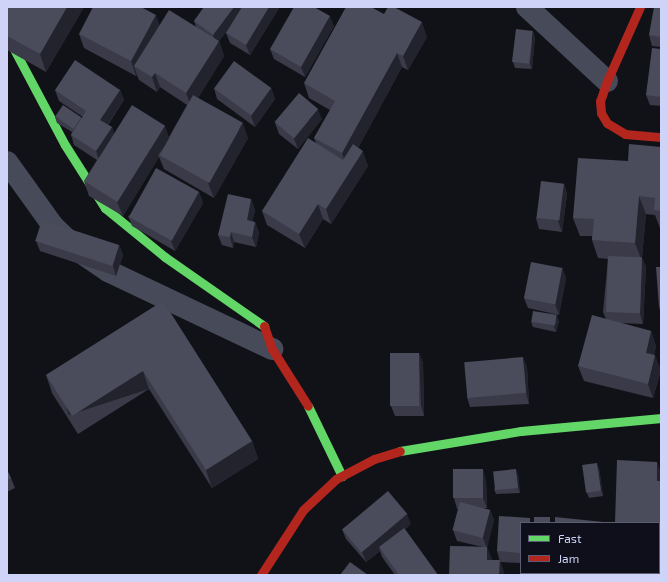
<!DOCTYPE html>
<html>
<head>
<meta charset="utf-8">
<style>
  body { margin:0 }
  #map { position:relative; width:668px; height:582px; overflow:hidden; background:#111218; font-family:"Exo 2",sans-serif }
  div>[style] { position:absolute }
  [style*='--x'] { left:calc(var(--x)*1px); top:calc(var(--y)*1px); width:calc(var(--w)*1px); rotate:calc(var(--a)*1deg) }
  .street>* { height:22px; margin:-11px; padding:0 11px; transform-origin:11px; border-radius:11px; background:#474a58 }
  .fast>* { height:9px; margin:-4.5px; padding:0 4.5px; transform-origin:4.5px; border-radius:4.5px; background:#63d668 }
  .jam>* { height:9px; margin:-4.5px; padding:0 4.5px; transform-origin:4.5px; border-radius:4.5px; background:#b3261e }
  .wall>* { inset:0; background:#3a3a48 }
  .shaded-wall>* { inset:0; background:#23232d; transform-origin:0 0 }
  .building>* { inset:0; background:#4a4b5b; transform-origin:0 0 }
  span { translate:-50% -50%; white-space:nowrap; text-align:center; line-height:1.15; -webkit-text-stroke:3px #0e0f1b; paint-order:stroke }
  .frame { position:absolute; inset:0; border:8px solid #cfd3f8; pointer-events:none }
  .legend { position:absolute; left:520px; top:522px; width:140px; height:52px; box-sizing:border-box; background:#0e0f1b; border:1px solid #5b5d73; margin:0; padding:5px 7px; list-style:none; font-size:12px; color:#cfd3f8 }
  .legend li { display:flex; align-items:center; gap:8px; height:20px }
  .legend b { width:20px; border:1px solid #5b5d73 }
</style>
</head>
<body>
<div id="map">
  <div class="street">
    <i style="--x:527;--y:7;--w:109;--a:42.8"></i>
    <i style="--x:7;--y:162;--w:79;--a:54.3"></i>
    <i style="--x:53;--y:226;--w:37;--a:44"></i>
    <i style="--x:80;--y:252;--w:34;--a:34"></i>
    <i style="--x:108;--y:271;--w:182;--a:25.4"></i>
  </div>
  <div class="fast">
    <i style="--x:7;--y:36;--w:123;--a:62"></i>
    <i style="--x:65;--y:145;--w:75;--a:57.6"></i>
    <i style="--x:105;--y:208;--w:77;--a:39.2"></i>
    <i style="--x:165;--y:257;--w:121;--a:34.9"></i>
    <i style="--x:308;--y:406;--w:78;--a:64.1"></i>
    <i style="--x:400;--y:451;--w:123;--a:-9.4"></i>
    <i style="--x:521;--y:431;--w:141;--a:-5.3"></i>
  </div>
  <div class="jam">
    <i style="--x:640;--y:7;--w:81;--a:114"></i>
    <i style="--x:607;--y:81;--w:21;--a:109"></i>
    <i style="--x:600;--y:101;--w:12;--a:85"></i>
    <i style="--x:601;--y:113;--w:12;--a:59"></i>
    <i style="--x:607;--y:123;--w:21;--a:31"></i>
    <i style="--x:625;--y:134;--w:36;--a:5"></i>
    <i style="--x:264;--y:326;--w:24;--a:71"></i>
    <i style="--x:272;--y:349;--w:67;--a:57.7"></i>
    <i style="--x:261;--y:575;--w:77;--a:-57.1"></i>
    <i style="--x:303;--y:510;--w:45;--a:-43.2"></i>
    <i style="--x:336;--y:479;--w:43;--a:-27.8"></i>
    <i style="--x:374;--y:459;--w:27;--a:-17"></i>
  </div>
  <div class="wall">
    <i style="clip-path:polygon(7px 7px,84px 7px,46px 72px,7px 50px)"></i>
    <i style="clip-path:polygon(204px 7px,279px 7px,279px 8px,250px 55px,230px 43px,226px 33px,229px 28px,219px 41px,224px 56px,198px 98px,248px 138px,214px 198px,164px 169px,159px 157px,123px 216px,89px 196px,84px 181px,97px 160px,74px 145px,71px 135px,72px 132px,57px 123px,55px 117px,82px 118px,83px 117px,59px 101px,55px 90px,120px 90px,124px 100px,108px 125px,112px 127px,114px 133px,169px 137px,187px 105px,160px 87px,157px 92px,139px 80px,137px 75px,136px 76px,84px 48px,79px 34px,159px 25px,196px 27px,194px 21px)"></i>
    <i style="clip-path:polygon(661px 7px,661px 47px,652px 46px,649px 35px)"></i>
    <i style="clip-path:polygon(334px 26px,305px 77px,274px 59px,270px 49px)"></i>
    <i style="clip-path:polygon(535px 36px,532px 69px,515px 68px,513px 62px)"></i>
    <i style="clip-path:polygon(427px 37px,408px 70px,402px 67px,358px 148px,368px 166px,331px 224px,323px 219px,305px 248px,267px 225px,262px 211px,316px 143px,314px 138px,330px 110px,309px 98px,304px 83px)"></i>
    <i style="clip-path:polygon(661px 49px,661px 106px,650px 105px,646px 95px)"></i>
    <i style="clip-path:polygon(214px 88px,271px 88px,275px 99px,255px 127px,217px 99px)"></i>
    <i style="clip-path:polygon(322px 119px,298px 149px,279px 134px,275px 123px)"></i>
    <i style="clip-path:polygon(661px 147px,661px 228px,660px 228px,655px 215px,646px 214px,642px 258px,646px 267px,643px 324px,621px 323px,651px 331px,656px 346px,654px 355px,661px 370px,653px 398px,584px 381px,578px 366px,606px 319px,603px 312px,608px 259px,598px 258px,592px 240px,592px 236px,580px 236px,573px 218px,628px 161px)"></i>
    <i style="clip-path:polygon(564px 184px,567px 194px,562px 232px,539px 229px,536px 218px)"></i>
    <i style="clip-path:polygon(199px 192px,203px 203px,175px 251px,132px 226px,128px 216px)"></i>
    <i style="clip-path:polygon(251px 199px,255px 210px,252px 222px,255px 222px,259px 233px,256px 247px,234px 242px,233px 248px,222px 245px,218px 235px)"></i>
    <i style="clip-path:polygon(36px 241px,119px 245px,123px 255px,116px 276px,40px 251px)"></i>
    <i style="clip-path:polygon(661px 267px,661px 313px,659px 307px)"></i>
    <i style="clip-path:polygon(562px 268px,566px 278px,559px 315px,528px 308px,524px 298px)"></i>
    <i style="clip-path:polygon(163px 301px,252px 441px,258px 459px,212px 488px,149px 389px,78px 434px,52px 393px,46px 375px)"></i>
    <i style="clip-path:polygon(559px 321px,556px 332px,533px 327px,531px 322px)"></i>
    <i style="clip-path:polygon(419px 353px,423px 363px,424px 416px,395px 416px,391px 406px)"></i>
    <i style="clip-path:polygon(527px 367px,529px 404px,470px 407px,467px 397px)"></i>
    <i style="clip-path:polygon(599px 468px,603px 496px,589px 498px,587px 493px)"></i>
    <i style="clip-path:polygon(7px 470px,11px 478px,15px 488px,7px 492px)"></i>
    <i style="clip-path:polygon(661px 472px,661px 564px,659px 565px,659px 523px)"></i>
    <i style="clip-path:polygon(518px 474px,520px 493px,496px 494px,494px 489px)"></i>
    <i style="clip-path:polygon(486px 480px,487px 508px,483px 508px,490px 510px,494px 520px,487px 547px,492px 560px,505px 575px,450px 546px,483px 547px,457px 541px,453px 530px,458px 509px,457px 509px,454px 498px)"></i>
    <i style="clip-path:polygon(521px 523px,521px 563px,500px 562px,497px 551px)"></i>
    <i style="clip-path:polygon(411px 524px,405px 529px,438px 575px,395px 575px,382px 557px,380px 551px,366px 562px,346px 539px,342px 529px)"></i>
    <i style="clip-path:polygon(593px 573px,659px 573px,659px 575px,613px 575px)"></i>
  </div>
  <div class="shaded-wall">
    <i style="clip-path:polygon(67px 7px,84px 7px,46px 72px,40px 54px)"></i>
    <i style="clip-path:polygon(234px 7px,245px 7px,219px 41px,224px 56px,192px 108px,186px 93px,217px 45px,213px 35px)"></i>
    <i style="clip-path:polygon(269px 7px,279px 7px,279px 8px,250px 55px,246px 45px)"></i>
    <i style="clip-path:polygon(156px 15px,161px 29px,134px 66px,137px 75px,136px 76px,131px 61px)"></i>
    <i style="clip-path:polygon(330px 16px,334px 26px,305px 77px,301px 67px)"></i>
    <i style="clip-path:polygon(422px 22px,427px 37px,408px 70px,403px 56px)"></i>
    <i style="clip-path:polygon(533px 31px,535px 36px,532px 69px,530px 64px)"></i>
    <i style="clip-path:polygon(397px 53px,402px 67px,347px 168px,342px 153px)"></i>
    <i style="clip-path:polygon(155px 73px,160px 87px,157px 92px,152px 77px)"></i>
    <i style="clip-path:polygon(271px 88px,275px 99px,255px 127px,251px 116px)"></i>
    <i style="clip-path:polygon(120px 90px,124px 100px,104px 130px,100px 120px)"></i>
    <i style="clip-path:polygon(318px 109px,322px 119px,298px 149px,294px 139px)"></i>
    <i style="clip-path:polygon(243px 123px,248px 138px,214px 198px,208px 183px)"></i>
    <i style="clip-path:polygon(165px 126px,170px 140px,158px 155px,159px 157px,123px 216px,117px 202px)"></i>
    <i style="clip-path:polygon(112px 127px,116px 138px,100px 162px,96px 151px)"></i>
    <i style="clip-path:polygon(363px 151px,368px 166px,331px 224px,326px 209px)"></i>
    <i style="clip-path:polygon(564px 184px,567px 194px,562px 232px,558px 221px)"></i>
    <i style="clip-path:polygon(199px 192px,203px 203px,175px 251px,171px 241px)"></i>
    <i style="clip-path:polygon(639px 196px,646px 214px,642px 258px,646px 267px,643px 324px,640px 314px,642px 261px,635px 243px)"></i>
    <i style="clip-path:polygon(251px 199px,255px 210px,250px 231px,247px 220px)"></i>
    <i style="clip-path:polygon(318px 204px,323px 219px,305px 248px,299px 234px)"></i>
    <i style="clip-path:polygon(255px 222px,259px 233px,256px 247px,252px 237px)"></i>
    <i style="clip-path:polygon(231px 232px,234px 242px,233px 248px,230px 237px)"></i>
    <i style="clip-path:polygon(119px 245px,123px 255px,116px 276px,113px 266px)"></i>
    <i style="clip-path:polygon(562px 268px,566px 278px,559px 315px,555px 304px)"></i>
    <i style="clip-path:polygon(557px 315px,559px 321px,556px 332px,554px 327px)"></i>
    <i style="clip-path:polygon(651px 331px,656px 346px,651px 367px,646px 353px)"></i>
    <i style="clip-path:polygon(419px 353px,423px 363px,424px 416px,421px 405px)"></i>
    <i style="clip-path:polygon(655px 355px,661px 370px,653px 398px,648px 384px)"></i>
    <i style="clip-path:polygon(523px 357px,527px 367px,529px 404px,526px 393px)"></i>
    <i style="left:143px;top:371px;width:19px;height:84px;rotate:72deg"></i>
    <i style="clip-path:polygon(252px 441px,258px 459px,212px 488px,206px 470px)"></i>
    <i style="clip-path:polygon(657px 462px,661px 472px,661px 493px,657px 481px)"></i>
    <i style="clip-path:polygon(597px 463px,599px 468px,603px 496px,601px 491px)"></i>
    <i style="clip-path:polygon(483px 469px,486px 480px,487px 508px,483px 498px)"></i>
    <i style="clip-path:polygon(516px 469px,518px 474px,520px 493px,518px 488px)"></i>
    <i style="clip-path:polygon(490px 510px,494px 520px,487px 548px,483px 538px)"></i>
    <i style="clip-path:polygon(407px 514px,411px 524px,381px 550px,379px 547px,380px 551px,366px 562px,362px 552px)"></i>
    <i style="clip-path:polygon(487px 547px,493px 562px,487px 560px)"></i>
    <i style="clip-path:polygon(500px 560px,505px 575px,499px 575px)"></i>
    <i style="left:654px;top:573px;width:5px;height:2px"></i>
  </div>
  <div class="building">
    <i style="clip-path:polygon(7px 7px,67px 7px,40px 54px,7px 36px)"></i>
    <i style="clip-path:polygon(93px 7px,141px 7px,156px 15px,131px 61px,79px 34px)"></i>
    <i style="clip-path:polygon(204px 7px,234px 7px,213px 35px,194px 21px)"></i>
    <i style="clip-path:polygon(242px 7px,269px 7px,246px 45px,226px 33px)"></i>
    <i style="clip-path:polygon(294px 7px,314px 7px,330px 16px,301px 67px,270px 49px)"></i>
    <i style="clip-path:polygon(346px 7px,371px 7px,384px 14px,388px 7px,394px 7px,422px 22px,403px 56px,397px 53px,342px 153px,314px 138px,335px 101px,304px 83px)"></i>
    <i style="clip-path:polygon(654px 7px,661px 7px,661px 37px,649px 35px)"></i>
    <i style="clip-path:polygon(169px 10px,219px 41px,186px 93px,155px 73px,152px 77px,134px 66px)"></i>
    <i style="left:516px;top:29px;width:17px;height:33px;rotate:7deg"></i>
    <i style="clip-path:polygon(652px 48px,661px 49px,661px 97px,646px 95px)"></i>
    <i style="clip-path:polygon(75px 60px,120px 90px,100px 120px,112px 127px,96px 151px,71px 135px,86px 111px,55px 90px)"></i>
    <i style="left:234px;top:61px;width:46px;height:34px;rotate:36deg"></i>
    <i style="left:299px;top:93px;width:25px;height:38px;rotate:40deg"></i>
    <i style="left:193px;top:95px;width:57px;height:69px;rotate:29deg"></i>
    <i style="left:63px;top:105px;width:22px;height:14px;rotate:34deg"></i>
    <i style="left:132px;top:105px;width:39px;height:90px;rotate:32deg"></i>
    <i style="clip-path:polygon(308px 138px,343px 160px,353px 144px,363px 151px,326px 209px,318px 204px,299px 234px,262px 211px)"></i>
    <i style="clip-path:polygon(629px 144px,661px 147px,661px 211px,654px 210px,655px 198px,639px 196px,635px 243px,592px 240px,594px 219px,573px 218px,578px 158px,628px 161px)"></i>
    <i style="left:156px;top:168px;width:49px;height:56px;rotate:29deg"></i>
    <i style="left:541px;top:181px;width:23px;height:37px;rotate:7deg"></i>
    <i style="clip-path:polygon(228px 194px,251px 199px,247px 220px,255px 222px,252px 237px,231px 232px,230px 237px,218px 235px)"></i>
    <i style="left:42px;top:220px;width:81px;height:22px;rotate:18deg"></i>
    <i style="left:608px;top:256px;width:34px;height:56px;rotate:2deg"></i>
    <i style="left:531px;top:262px;width:32px;height:37px;rotate:11deg"></i>
    <i style="clip-path:polygon(656px 267px,661px 267px,661px 306px,659px 307px)"></i>
    <i style="clip-path:polygon(163px 301px,252px 441px,206px 470px,143px 371px,72px 416px,46px 375px)"></i>
    <i style="left:533px;top:311px;width:24px;height:11px;rotate:9deg"></i>
    <i style="clip-path:polygon(592px 315px,651px 331px,646px 353px,655px 355px,648px 384px,578px 366px)"></i>
    <i style="left:390px;top:353px;width:29px;height:53px"></i>
    <i style="left:523px;top:357px;width:36px;height:59px;rotate:85deg"></i>
    <i style="clip-path:polygon(617px 460px,657px 462px,657px 481px,661px 481px,661px 550px,659px 550px,659px 523px,615px 523px)"></i>
    <i style="left:597px;top:463px;width:28px;height:15px;rotate:82deg"></i>
    <i style="left:483px;top:469px;width:29px;height:30px;rotate:90deg"></i>
    <i style="left:516px;top:469px;width:19px;height:23px;rotate:84deg"></i>
    <i style="clip-path:polygon(7px 470px,11px 478px,7px 480px)"></i>
    <i style="left:388px;top:491px;width:30px;height:60px;rotate:50deg"></i>
    <i style="left:460px;top:502px;width:31px;height:29px;rotate:15deg"></i>
    <i style="clip-path:polygon(499px 516px,530px 518px,530px 523px,521px 523px,521px 553px,497px 551px)"></i>
    <i style="left:534px;top:517px;width:16px;height:6px"></i>
    <i style="clip-path:polygon(555px 517px,613px 523px,555px 523px)"></i>
    <i style="clip-path:polygon(404px 528px,438px 575px,399px 575px,379px 547px)"></i>
    <i style="clip-path:polygon(450px 546px,487px 547px,487px 560px,500px 560px,499px 575px,449px 575px)"></i>
    <i style="clip-path:polygon(350px 562px,368px 575px,340px 575px)"></i>
  </div>
  <div class="frame"></div>
  <ul class="legend">
  <li><b style="height:5px;background:#63d668"></b>Fast</li>
  <li><b style="height:5px;background:#b3261e"></b>Jam</li>
  </ul>
</div>
</body>
</html>
